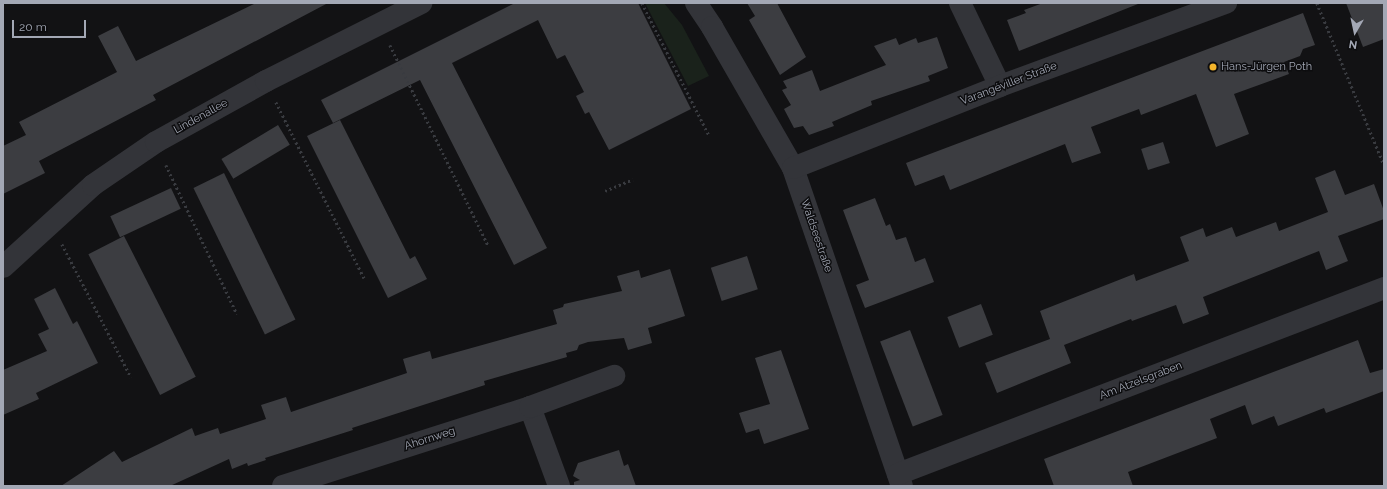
<!DOCTYPE html>
<html>
<head>
<meta charset="utf-8">
<style>
  body { margin:0 }
  #map { position:relative; width:1387px; height:489px; overflow:hidden; background:#121214; font-family:Raleway,sans-serif }
  div>[style] { position:absolute }
  [style*='--x'] { left:calc(var(--x)*1px); top:calc(var(--y)*1px); width:calc(var(--w)*1px); rotate:calc(var(--a)*1deg) }
  .green>* { inset:0; background:#1a221b }
  .building>* { inset:0; background:#3c3d41; transform-origin:0 0 }
  .path>* { height:2.5px; margin-top:-1.25px; transform-origin:0; background:repeating-linear-gradient(90deg,#393b40 0 2px,transparent 0 5px) }
  .minor>* { height:22px; margin:-11px; padding:0 11px; transform-origin:11px; border-radius:11px; background:#333439 }
  .dots>* { width:11px; height:11px; translate:-50% -50%; box-sizing:border-box; border:2px solid #0d0d0f; border-radius:50% }
  span { translate:-50% -50%; white-space:nowrap; text-align:center; line-height:1.15; -webkit-text-stroke:3px #0d0d0f; paint-order:stroke }
  .poi-label { font-size:11px; color:#a3a8b5 }
  .left { translate:0 -50%; text-align:left }
  .street-label { font-size:11px; color:#a3a8b5 }
  .frame { position:absolute; inset:0; border:4px solid #a3a8b5; pointer-events:none }
  .north { position:absolute; left:1335px; top:12px; width:40px; height:40px; -webkit-text-stroke:3px #0d0d0f; paint-order:stroke; rotate:189deg; font-size:11px; font-weight:700; line-height:16px; text-align:center; color:#a3a8b5 }
  .north::after { content:''; display:block; margin:auto; width:14px; height:18px; background:#a3a8b5; clip-path:polygon(50% 0,100% 100%,50% 72%,0 100%) }
  .scale { position:absolute; left:12px; top:20px; width:74px; height:18px; box-sizing:border-box; border:2px solid #a3a8b5; border-top:0; padding-left:5px; font-size:12px; line-height:14px; white-space:nowrap; color:#a3a8b5; -webkit-text-stroke:3px #0d0d0f; paint-order:stroke }
</style>
</head>
<body>
<div id="map">
  <div class="green">
    <i style="clip-path:polygon(645px 3px,664px 3px,682px 25px,709px 76px,688px 86px)"></i>
  </div>
  <div class="building">
    <i style="clip-path:polygon(256px 3px,328px 3px,153px 95px,156px 100px,39px 161px,45px 173px,3px 194px,3px 146px,26px 135px,19px 122px,117px 72px,98px 36px,118px 26px,136px 61px)"></i>
    <i style="clip-path:polygon(515px 3px,638px 3px,691px 109px,609px 150px,589px 112px,585px 114px,576px 96px,584px 92px,565px 55px,557px 59px,538px 20px,452px 63px,547px 248px,514px 265px,420px 80px,333px 123px,321px 100px)"></i>
    <i style="clip-path:polygon(747px 3px,777px 3px,806px 57px,780px 75px,749px 20px,755px 16px)"></i>
    <i style="clip-path:polygon(1043px 3px,1137px 3px,1138px 4px,1019px 51px,1007px 20px,1026px 13px,1024px 10px)"></i>
    <i style="clip-path:polygon(1346px 3px,1384px 3px,1384px 39px,1363px 47px)"></i>
    <i style="clip-path:polygon(1303px 13px,1315px 45px,1303px 49px,1300px 56px,1284px 62px,1289px 74px,1234px 94px,1249px 134px,1216px 147px,1196px 94px,1141px 115px,1139px 109px,1091px 127px,1101px 153px,1072px 163px,1065px 144px,950px 190px,944px 175px,915px 186px,906px 163px)"></i>
    <i style="clip-path:polygon(937px 37px,948px 68px,928px 76px,930px 81px,871px 101px,872px 105px,832px 122px,834px 126px,809px 135px,803px 126px,794px 128px,784px 109px,791px 105px,782px 90px,787px 88px,783px 81px,812px 70px,820px 91px,886px 65px,874px 46px,896px 38px,899px 45px,916px 38px,918px 43px)"></i>
    <i style="clip-path:polygon(340px 120px,410px 259px,415px 256px,427px 279px,388px 298px,307px 136px)"></i>
    <i style="left:278px;top:125px;width:23px;height:66px;rotate:59deg"></i>
    <i style="left:1163px;top:142px;width:22px;height:23px;rotate:72deg"></i>
    <i style="clip-path:polygon(1335px 170px,1345px 195px,1374px 184px,1384px 211px,1384px 219px,1338px 236px,1348px 261px,1326px 270px,1319px 251px,1203px 297px,1209px 314px,1183px 324px,1176px 305px,1132px 321px,1131px 319px,1064px 345px,1071px 363px,997px 393px,985px 363px,1050px 339px,1040px 311px,1134px 274px,1136px 281px,1189px 261px,1180px 237px,1203px 228px,1206px 237px,1232px 227px,1236px 237px,1276px 222px,1279px 231px,1328px 212px,1315px 178px)"></i>
    <i style="left:224px;top:173px;width:163px;height:34px;rotate:64deg"></i>
    <i style="left:171px;top:188px;width:23px;height:67px;rotate:65deg"></i>
    <i style="clip-path:polygon(875px 198px,886px 226px,890px 224px,896px 240px,906px 237px,915px 262px,925px 258px,934px 282px,865px 308px,856px 285px,869px 280px,843px 210px)"></i>
    <i style="left:124px;top:236px;width:158px;height:40px;rotate:63deg"></i>
    <i style="left:747px;top:256px;width:35px;height:38px;rotate:72deg"></i>
    <i style="clip-path:polygon(670px 269px,685px 316px,648px 328px,652px 343px,628px 350px,624px 338px,588px 342px,579px 345px,577px 350px,566px 353px,567px 357px,484px 381px,485px 385px,352px 428px,353px 430px,265px 458px,266px 460px,248px 466px,247px 463px,232px 469px,229px 459px,170px 486px,61px 486px,114px 451px,122px 462px,192px 428px,195px 436px,218px 428px,220px 434px,266px 419px,261px 405px,286px 397px,291px 412px,407px 373px,403px 359px,430px 351px,432px 359px,557px 324px,553px 310px,563px 307px,564px 304px,622px 291px,617px 276px,639px 270px,641px 278px)"></i>
    <i style="clip-path:polygon(55px 288px,73px 324px,77px 321px,98px 363px,36px 393px,39px 399px,3px 415px,3px 370px,47px 351px,38px 334px,49px 329px,34px 299px)"></i>
    <i style="left:981px;top:304px;width:33px;height:36px;rotate:69deg"></i>
    <i style="left:910px;top:330px;width:91px;height:32px;rotate:69deg"></i>
    <i style="clip-path:polygon(1358px 340px,1370px 373px,1384px 369px,1384px 391px,1326px 413px,1324px 408px,1278px 426px,1274px 416px,1252px 425px,1245px 405px,1210px 419px,1217px 438px,1128px 472px,1133px 486px,1054px 486px,1044px 459px)"></i>
    <i style="clip-path:polygon(781px 350px,809px 429px,764px 444px,759px 429px,746px 433px,739px 413px,770px 404px,755px 358px)"></i>
    <i style="clip-path:polygon(619px 450px,624px 466px,628px 464px,636px 486px,574px 486px,574px 482px,580px 480px,573px 476px,578px 463px)"></i>
  </div>
  <div class="path">
    <i style="--x:642;--y:3;--w:148;--a:63.1"></i>
    <i style="--x:1317;--y:3;--w:175;--a:67.5"></i>
    <i style="--x:390;--y:45;--w:223;--a:63.9"></i>
    <i style="--x:276;--y:102;--w:197;--a:63.4"></i>
    <i style="--x:166;--y:165;--w:165;--a:64.5"></i>
    <i style="--x:605;--y:191;--w:30;--a:-23"></i>
    <i style="--x:62;--y:244;--w:150;--a:62.6"></i>
  </div>
  <div class="minor">
    <i style="--x:696;--y:3;--w:29;--a:56"></i>
    <i style="--x:712;--y:27;--w:163;--a:60.1"></i>
    <i style="--x:793;--y:168;--w:336;--a:71.1"></i>
    <i style="--x:960;--y:3;--w:92;--a:64.3"></i>
    <i style="--x:793;--y:168;--w:223;--a:-21.6"></i>
    <i style="--x:1000;--y:86;--w:241;--a:-20.2"></i>
    <i style="--x:3;--y:267;--w:122;--a:-42.3"></i>
    <i style="--x:93;--y:185;--w:76;--a:-34.3"></i>
    <i style="--x:156;--y:142;--w:126;--a:-29"></i>
    <i style="--x:266;--y:81;--w:174;--a:-26.7"></i>
    <i style="--x:530;--y:407;--w:84;--a:69.8"></i>
    <i style="--x:898;--y:474;--w:520;--a:-20.94"></i>
    <i style="--x:283;--y:486;--w:259;--a:-17.7"></i>
    <i style="--x:530;--y:407;--w:90;--a:-20.3"></i>
  </div>
  <div class="dots">
    <i style="left:1213px;top:67px;background:#f4b52b"></i>
  </div>
  <div class="poi-label">
    <span class="left" style="left:1221px;top:67px">Hans-Jürgen Poth</span>
  </div>
  <div class="street-label">
    <span style="left:1009px;top:84px;rotate:-21deg">Varangéviller Straße</span>
    <span style="left:201px;top:117px;rotate:-29deg">Lindenallee</span>
    <span style="left:816px;top:236px;rotate:71deg">Waldseestraße</span>
    <span style="left:1141px;top:381px;rotate:-21deg">Am Atzelsgraben</span>
    <span style="left:430px;top:439px;rotate:-18deg">Ahornweg</span>
  </div>
  <div class="frame"></div>
  <div class="north">N</div>
  <div class="scale">20 m</div>
</div>
</body>
</html>
